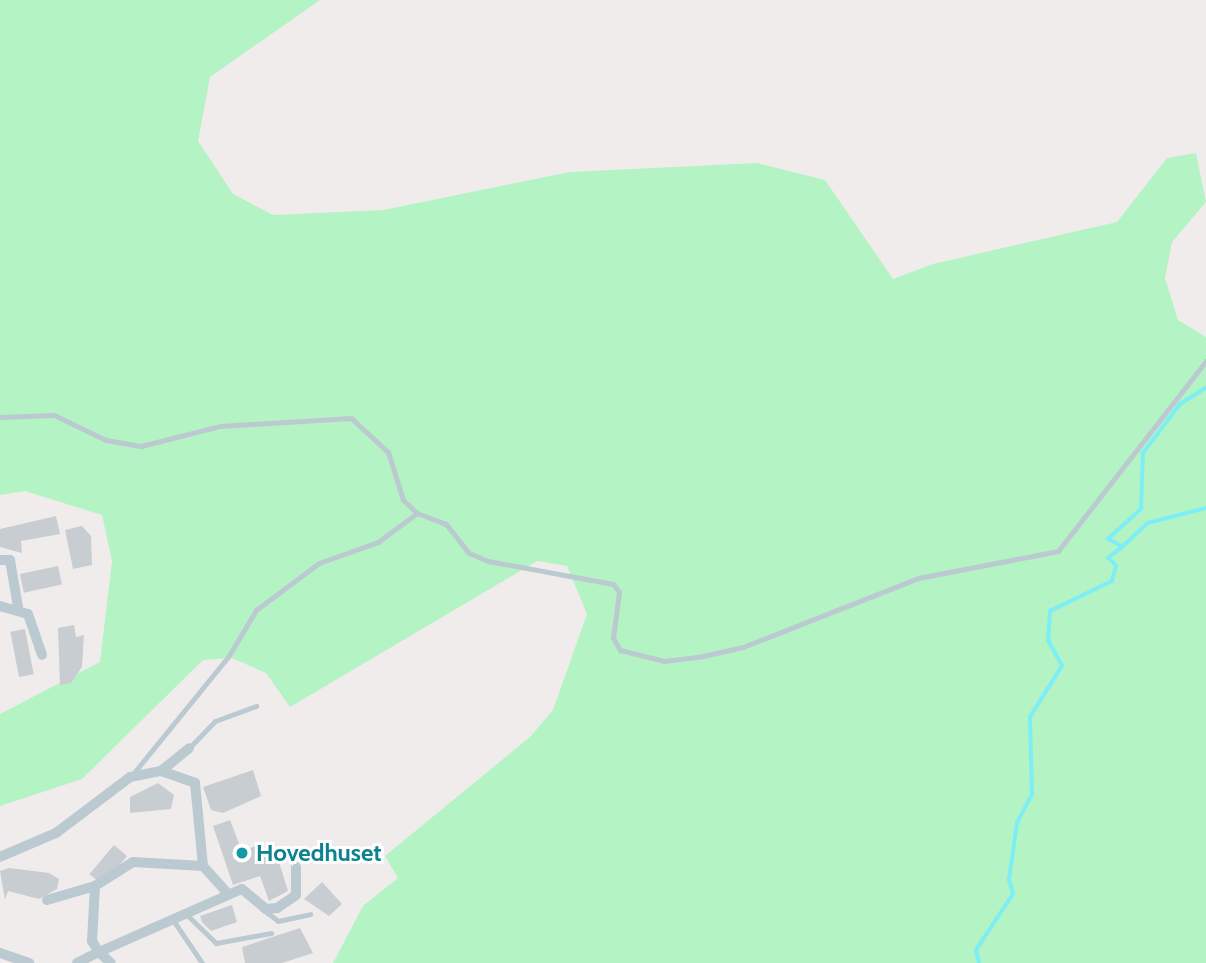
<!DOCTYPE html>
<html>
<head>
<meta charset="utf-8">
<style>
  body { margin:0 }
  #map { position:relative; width:1206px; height:963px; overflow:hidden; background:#f0ecec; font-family:Cabin,sans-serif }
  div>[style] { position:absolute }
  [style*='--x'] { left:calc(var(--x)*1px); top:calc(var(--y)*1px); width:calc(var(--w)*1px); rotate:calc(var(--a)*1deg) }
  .green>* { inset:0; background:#b4f3c3 }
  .stream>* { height:3.5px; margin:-1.75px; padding:0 1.75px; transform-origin:1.75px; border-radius:1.75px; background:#7deef5 }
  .building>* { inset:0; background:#c8cdd2; transform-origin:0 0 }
  .service>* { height:5px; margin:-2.5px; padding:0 2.5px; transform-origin:2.5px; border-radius:2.5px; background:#bbcad1 }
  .minor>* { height:10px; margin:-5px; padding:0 5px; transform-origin:5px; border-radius:5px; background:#bbcad1 }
  .dots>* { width:19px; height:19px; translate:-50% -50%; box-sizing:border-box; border:4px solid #fff; border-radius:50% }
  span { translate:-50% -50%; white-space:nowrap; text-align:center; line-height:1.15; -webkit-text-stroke:6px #fff; paint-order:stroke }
  .culture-label { font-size:24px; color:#0d838f; font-weight:700 }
  .left { translate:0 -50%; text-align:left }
</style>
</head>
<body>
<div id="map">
  <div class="green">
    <i style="clip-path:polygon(0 0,320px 0,210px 77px,198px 141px,233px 194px,273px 215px,383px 210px,570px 172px,757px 163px,825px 180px,893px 279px,933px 264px,1117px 222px,1167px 158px,1196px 153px,1206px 202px,1172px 242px,1165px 278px,1178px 320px,1206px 337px,1206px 963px,333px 963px,363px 906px,398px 878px,385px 856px,530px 737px,553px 710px,587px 614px,567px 566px,537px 561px,290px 707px,266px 673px,232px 658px,203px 660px,82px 779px,0 806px,0 714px,100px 662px,112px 561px,102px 515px,25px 491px,0 495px)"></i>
  </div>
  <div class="stream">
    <i style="--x:1122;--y:547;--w:35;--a:-43"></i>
    <i style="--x:1148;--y:523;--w:60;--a:-14.5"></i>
    <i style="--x:979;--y:963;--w:13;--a:-103"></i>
    <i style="--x:976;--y:950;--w:67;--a:-56.5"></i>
    <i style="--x:1013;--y:894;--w:15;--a:-106"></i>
    <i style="--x:1009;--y:880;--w:58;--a:-82"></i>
    <i style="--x:1017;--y:823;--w:32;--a:-62"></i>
    <i style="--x:1032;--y:795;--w:78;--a:-91.5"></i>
    <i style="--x:1030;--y:717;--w:60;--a:-57.9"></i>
    <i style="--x:1062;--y:666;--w:29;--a:-119"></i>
    <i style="--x:1048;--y:641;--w:30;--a:-86"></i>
    <i style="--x:1050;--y:611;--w:69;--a:-25.8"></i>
    <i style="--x:1112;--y:581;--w:16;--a:-75"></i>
    <i style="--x:1116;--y:566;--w:11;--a:-135"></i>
    <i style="--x:1108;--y:558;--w:18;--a:-38"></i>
    <i style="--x:1122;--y:547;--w:16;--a:-150"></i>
    <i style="--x:1108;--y:539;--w:45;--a:-42.3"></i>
    <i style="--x:1141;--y:509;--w:56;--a:-88"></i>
    <i style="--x:1143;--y:453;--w:61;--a:-52.9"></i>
    <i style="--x:1180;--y:404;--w:31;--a:-32"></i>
  </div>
  <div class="building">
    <i style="clip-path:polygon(56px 516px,60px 534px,21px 541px,22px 553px,0 547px,0 529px)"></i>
    <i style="clip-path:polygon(82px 526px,91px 536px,92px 565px,73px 569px,65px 530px)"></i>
    <i style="left:58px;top:566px;width:19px;height:39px;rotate:78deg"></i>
    <i style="clip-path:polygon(74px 625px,76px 637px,84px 635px,82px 667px,71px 683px,60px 685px,58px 628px)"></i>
    <i style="left:25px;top:629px;width:46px;height:15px;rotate:79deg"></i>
    <i style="clip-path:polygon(253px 770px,261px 796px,223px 813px,211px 810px,203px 787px)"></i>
    <i style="clip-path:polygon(158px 783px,174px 795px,171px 809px,130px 813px,130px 797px)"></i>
    <i style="clip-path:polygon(230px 820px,242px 851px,262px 844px,268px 862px,278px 859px,288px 891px,269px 901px,260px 876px,233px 885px,213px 826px)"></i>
    <i style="left:114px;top:845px;width:17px;height:38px;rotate:40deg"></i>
    <i style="clip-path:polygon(9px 868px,49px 873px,59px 879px,57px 889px,39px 899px,8px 891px,5px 900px,0 871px)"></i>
    <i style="clip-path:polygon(322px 882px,342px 904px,329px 916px,304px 899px)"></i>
    <i style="clip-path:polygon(232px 905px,237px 922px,211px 931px,202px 922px,200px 916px)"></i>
    <i style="clip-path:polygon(300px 928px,313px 953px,282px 963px,245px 963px,242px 947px)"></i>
  </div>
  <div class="service">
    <i style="--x:0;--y:417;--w:54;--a:-2.1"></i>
    <i style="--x:54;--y:415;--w:58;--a:25.7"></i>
    <i style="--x:106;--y:440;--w:36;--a:10"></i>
    <i style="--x:141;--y:446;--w:81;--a:-14.2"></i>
    <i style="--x:220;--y:426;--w:131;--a:-3.5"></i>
    <i style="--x:351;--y:418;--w:50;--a:42.6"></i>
    <i style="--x:388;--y:452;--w:50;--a:72.6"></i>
    <i style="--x:403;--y:500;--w:19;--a:43"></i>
    <i style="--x:189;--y:748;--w:37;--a:-46"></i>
    <i style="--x:215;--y:721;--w:44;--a:-20.1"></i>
    <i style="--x:132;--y:775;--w:152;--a:-50.9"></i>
    <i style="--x:228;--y:657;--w:55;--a:-59.2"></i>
    <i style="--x:256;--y:610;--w:79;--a:-36.7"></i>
    <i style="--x:319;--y:563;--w:63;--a:-19.6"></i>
    <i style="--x:378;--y:542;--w:49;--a:-36.6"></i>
    <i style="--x:417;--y:513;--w:31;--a:21"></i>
    <i style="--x:446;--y:524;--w:37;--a:52"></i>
    <i style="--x:469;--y:553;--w:21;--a:23"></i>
    <i style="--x:488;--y:561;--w:127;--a:10.4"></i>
    <i style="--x:613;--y:584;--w:10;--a:53"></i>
    <i style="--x:619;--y:592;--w:46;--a:97.4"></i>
    <i style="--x:613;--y:638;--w:14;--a:60"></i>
    <i style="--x:620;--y:650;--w:45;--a:14"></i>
    <i style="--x:664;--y:661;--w:34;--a:-7"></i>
    <i style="--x:698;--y:657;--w:46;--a:-12.5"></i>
    <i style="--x:743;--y:647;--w:188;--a:-21.5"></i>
    <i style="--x:918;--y:578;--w:143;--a:-10.9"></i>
    <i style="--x:1058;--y:551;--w:241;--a:-52.1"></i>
    <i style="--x:261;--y:908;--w:21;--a:37"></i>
    <i style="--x:278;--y:921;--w:33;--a:-12"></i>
    <i style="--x:186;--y:914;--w:42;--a:44"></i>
    <i style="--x:216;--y:943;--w:56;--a:-10.3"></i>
    <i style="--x:173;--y:920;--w:52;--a:56"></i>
  </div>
  <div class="minor">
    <i style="--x:0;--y:560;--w:10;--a:0"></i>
    <i style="--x:10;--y:560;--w:48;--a:80.3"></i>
    <i style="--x:0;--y:606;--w:29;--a:16"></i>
    <i style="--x:28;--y:614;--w:43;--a:71.1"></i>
    <i style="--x:161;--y:771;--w:36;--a:19"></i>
    <i style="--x:195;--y:783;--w:83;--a:84.5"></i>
    <i style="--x:203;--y:866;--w:36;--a:48"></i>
    <i style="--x:0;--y:857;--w:61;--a:-23.2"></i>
    <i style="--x:56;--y:833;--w:93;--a:-37.1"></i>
    <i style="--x:130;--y:777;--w:32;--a:-11"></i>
    <i style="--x:161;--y:771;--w:36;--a:-39"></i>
    <i style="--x:203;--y:866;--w:70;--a:-176.7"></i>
    <i style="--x:133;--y:862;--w:45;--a:147.7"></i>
    <i style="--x:95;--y:886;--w:55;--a:93.1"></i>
    <i style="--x:92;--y:941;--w:13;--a:58"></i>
    <i style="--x:99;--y:952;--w:156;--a:-23.8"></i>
    <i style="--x:242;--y:889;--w:31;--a:40"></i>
    <i style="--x:266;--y:909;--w:11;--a:-5"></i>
    <i style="--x:277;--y:908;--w:23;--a:-34"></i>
    <i style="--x:296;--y:895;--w:28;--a:-90"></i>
    <i style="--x:47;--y:900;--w:50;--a:-16.3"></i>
    <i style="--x:0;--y:953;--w:31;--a:19"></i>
    <i style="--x:77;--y:963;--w:25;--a:-27"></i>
    <i style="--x:99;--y:952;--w:16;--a:43"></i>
  </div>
  <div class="dots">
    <i style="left:242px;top:853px;background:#0f9aa8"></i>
  </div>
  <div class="culture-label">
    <span class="left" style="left:256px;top:853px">Hovedhuset</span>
  </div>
</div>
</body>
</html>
